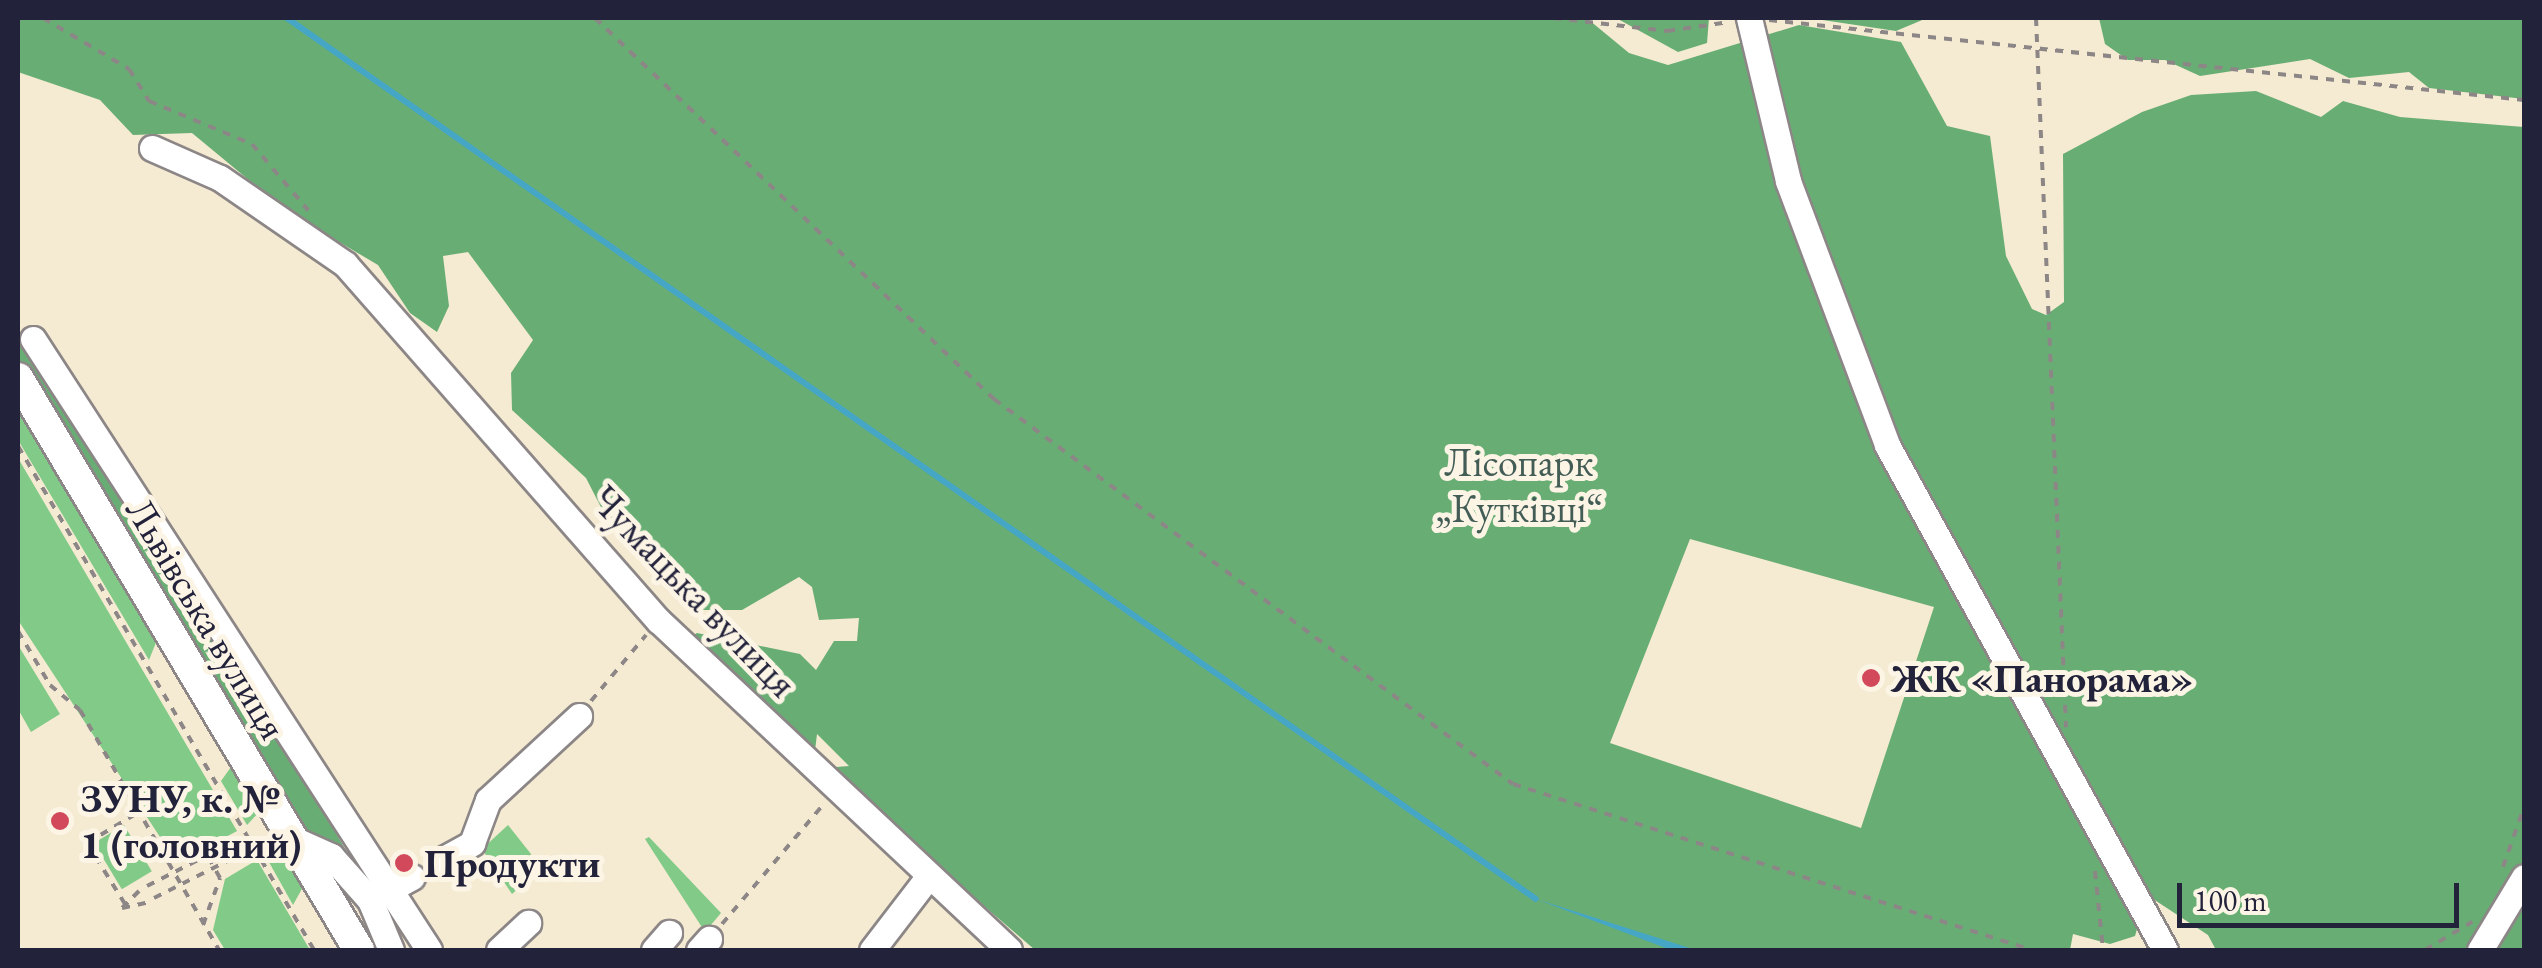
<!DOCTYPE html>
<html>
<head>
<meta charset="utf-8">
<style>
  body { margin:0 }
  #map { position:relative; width:2542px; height:968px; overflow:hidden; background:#f5ead2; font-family:"EB Garamond",serif }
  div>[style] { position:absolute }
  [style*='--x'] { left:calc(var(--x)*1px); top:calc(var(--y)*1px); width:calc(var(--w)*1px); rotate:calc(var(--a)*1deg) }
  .green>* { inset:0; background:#81ca87; transform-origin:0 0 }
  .forest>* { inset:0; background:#68ae74 }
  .water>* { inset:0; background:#46a6c5 }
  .stream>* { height:6px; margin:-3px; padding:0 3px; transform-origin:3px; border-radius:3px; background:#46a6c5 }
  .path>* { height:4px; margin-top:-2px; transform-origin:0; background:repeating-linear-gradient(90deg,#8c8686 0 8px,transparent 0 16px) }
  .roads { filter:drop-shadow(2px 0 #8c8686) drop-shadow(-2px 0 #8c8686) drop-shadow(0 2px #8c8686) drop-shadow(0 -2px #8c8686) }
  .minor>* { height:25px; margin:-12.5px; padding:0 12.5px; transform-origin:12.5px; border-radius:12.5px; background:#fff }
  .major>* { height:30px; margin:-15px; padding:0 15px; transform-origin:15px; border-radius:15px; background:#fff }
  .dots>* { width:28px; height:28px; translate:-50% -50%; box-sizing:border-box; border:5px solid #fcf5e5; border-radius:50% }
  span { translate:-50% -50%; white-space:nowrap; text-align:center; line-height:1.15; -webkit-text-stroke:10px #fcf5e5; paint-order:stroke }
  .park-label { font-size:40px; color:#435d56 }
  .street-label { font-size:40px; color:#22223b }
  .poi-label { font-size:40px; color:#22223b; font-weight:700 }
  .left { translate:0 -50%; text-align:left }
  .frame { position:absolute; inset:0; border:20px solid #22223b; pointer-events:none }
  .scale { position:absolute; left:2177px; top:883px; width:282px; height:45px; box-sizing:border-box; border:5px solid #22223b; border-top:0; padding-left:12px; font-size:30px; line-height:35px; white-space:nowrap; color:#22223b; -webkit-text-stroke:8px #fcf5e5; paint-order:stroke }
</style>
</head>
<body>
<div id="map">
  <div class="green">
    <i style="clip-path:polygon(18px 410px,157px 640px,149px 660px,18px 440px)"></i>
    <i style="clip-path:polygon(18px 458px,237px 831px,177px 863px,18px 620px)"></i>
    <i style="clip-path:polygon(18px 645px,60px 714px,31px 732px,18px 709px)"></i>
    <i style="clip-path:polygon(231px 767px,259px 812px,247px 825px,221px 781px)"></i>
    <i style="left:124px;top:825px;width:54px;height:35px;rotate:59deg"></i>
    <i style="clip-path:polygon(508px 825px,531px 854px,534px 874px,512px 894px,482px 849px)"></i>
    <i style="clip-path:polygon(649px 837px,721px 913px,705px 932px,645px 839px)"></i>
    <i style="clip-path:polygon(277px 848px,303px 887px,293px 905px,265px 855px)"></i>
    <i style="clip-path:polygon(257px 860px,310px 950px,225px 950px,213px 930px,225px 879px)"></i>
  </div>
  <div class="forest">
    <i style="clip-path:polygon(evenodd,18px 18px,1508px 18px,1589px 20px,1629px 53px,1668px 65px,1799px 25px,1901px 42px,1947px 126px,1990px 136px,2006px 256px,2032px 309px,2046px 315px,2064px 302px,2063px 154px,2142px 112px,2191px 95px,2256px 91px,2321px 117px,2343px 101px,2400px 117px,2524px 127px,2524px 950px,2216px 950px,2208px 935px,2147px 895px,2135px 936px,2110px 944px,2073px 934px,2070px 950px,1035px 950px,824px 768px,849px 766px,817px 734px,814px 759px,687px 639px,697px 633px,800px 654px,816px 670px,834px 641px,857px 641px,859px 618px,819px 620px,812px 587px,799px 577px,742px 610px,702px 610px,655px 573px,607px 519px,586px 478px,512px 410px,511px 373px,533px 340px,468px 252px,443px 256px,449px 306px,437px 332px,410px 313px,378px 265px,285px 210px,192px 133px,133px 135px,100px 100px,18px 72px,18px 18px,1690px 539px,1934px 607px,1861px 828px,1610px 743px,1690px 539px)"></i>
    <i style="clip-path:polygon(1616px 18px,1709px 18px,1707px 43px,1678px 52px)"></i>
    <i style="clip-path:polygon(1809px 18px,1927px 18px,1896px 31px)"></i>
    <i style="clip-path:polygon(2099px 18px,2524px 18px,2524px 99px,2429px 88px,2409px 72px,2349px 78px,2310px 59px,2200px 76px,2165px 60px,2128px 60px,2105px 44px)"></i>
    <i style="clip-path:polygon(18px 328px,235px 660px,355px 866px,301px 826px,18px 361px)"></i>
  </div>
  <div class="water">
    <i style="clip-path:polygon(1536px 899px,1696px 950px,1671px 950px)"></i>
  </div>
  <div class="stream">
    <i style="--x:287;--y:18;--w:1528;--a:35.2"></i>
  </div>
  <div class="path">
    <i style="--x:43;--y:18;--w:100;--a:30.7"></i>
    <i style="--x:129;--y:69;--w:38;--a:58"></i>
    <i style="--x:149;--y:101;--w:112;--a:22.7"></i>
    <i style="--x:252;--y:144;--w:87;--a:49.7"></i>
    <i style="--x:595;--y:18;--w:552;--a:43.68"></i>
    <i style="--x:994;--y:399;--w:646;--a:36.57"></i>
    <i style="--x:1513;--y:784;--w:545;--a:17.74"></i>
    <i style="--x:1553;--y:18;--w:115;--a:6.5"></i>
    <i style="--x:1667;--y:31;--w:63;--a:-8.3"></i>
    <i style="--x:2036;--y:18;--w:710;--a:87.58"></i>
    <i style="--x:1769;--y:20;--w:759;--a:6.05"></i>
    <i style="--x:18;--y:446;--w:584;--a:59.57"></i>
    <i style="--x:18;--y:631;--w:63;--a:59.3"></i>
    <i style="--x:50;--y:685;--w:39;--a:40"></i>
    <i style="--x:80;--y:710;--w:277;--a:59.9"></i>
    <i style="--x:591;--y:701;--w:86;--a:-50.2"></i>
    <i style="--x:2503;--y:867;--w:64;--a:-70.7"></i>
    <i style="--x:2095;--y:871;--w:79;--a:84.2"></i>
    <i style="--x:147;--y:886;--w:112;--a:-27"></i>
    <i style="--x:139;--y:891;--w:24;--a:135"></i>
    <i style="--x:122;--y:908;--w:25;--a:-12"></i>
    <i style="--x:154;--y:898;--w:113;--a:-26.8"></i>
    <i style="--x:125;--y:904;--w:72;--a:-121.9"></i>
    <i style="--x:87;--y:843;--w:61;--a:-30.8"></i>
    <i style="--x:722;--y:924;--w:155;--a:-49.7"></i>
    <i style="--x:203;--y:925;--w:50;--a:-70.1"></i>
    <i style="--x:220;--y:878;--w:25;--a:-119"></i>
    <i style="--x:2425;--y:950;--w:55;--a:-30.8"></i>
  </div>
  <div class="roads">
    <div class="minor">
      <i style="--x:1749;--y:18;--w:168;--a:76.5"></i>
      <i style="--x:1788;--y:181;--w:282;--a:69.4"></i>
      <i style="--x:1887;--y:445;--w:576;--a:61.17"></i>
      <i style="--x:152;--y:148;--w:74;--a:23.8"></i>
      <i style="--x:220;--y:178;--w:152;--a:34.5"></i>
      <i style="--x:345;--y:264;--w:475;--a:48.7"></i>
      <i style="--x:659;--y:621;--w:480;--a:43.2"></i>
      <i style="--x:33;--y:339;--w:728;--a:57.05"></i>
      <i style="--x:293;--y:839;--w:42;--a:24.1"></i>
      <i style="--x:331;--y:856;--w:59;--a:48.4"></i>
      <i style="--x:440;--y:861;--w:37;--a:-29"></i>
      <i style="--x:472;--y:843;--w:46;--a:-69.6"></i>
      <i style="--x:488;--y:800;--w:124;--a:-42.7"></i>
      <i style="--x:391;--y:950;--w:54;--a:-112.8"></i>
      <i style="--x:370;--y:900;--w:48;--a:-28.7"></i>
      <i style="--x:499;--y:950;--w:40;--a:-43"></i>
      <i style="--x:654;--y:950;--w:23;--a:-49"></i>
      <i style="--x:699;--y:950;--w:15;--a:-48"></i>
      <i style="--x:872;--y:950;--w:92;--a:-52.5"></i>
      <i style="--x:2480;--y:950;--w:85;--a:-58.9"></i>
    </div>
    <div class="major">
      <i style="--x:18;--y:378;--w:666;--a:59.2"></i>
    </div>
  </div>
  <div class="dots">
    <i style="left:1871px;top:678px;background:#d1495b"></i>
    <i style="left:60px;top:821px;background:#d1495b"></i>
    <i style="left:404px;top:863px;background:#d1495b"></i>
  </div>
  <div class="park-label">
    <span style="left:1519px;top:485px">Лісопарк<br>„Кутківці“</span>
  </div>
  <div class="street-label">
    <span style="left:694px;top:591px;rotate:46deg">Чумацька вулиця</span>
    <span style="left:207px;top:618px;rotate:59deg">Львівська вулиця</span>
  </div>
  <div class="poi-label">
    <span class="left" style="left:1891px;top:678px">ЖК «Панорама»</span>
    <span class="left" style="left:80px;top:821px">ЗУНУ, к. №<br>1 (головний)</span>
    <span class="left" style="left:424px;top:863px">Продукти</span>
  </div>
  <div class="frame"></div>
  <div class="scale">100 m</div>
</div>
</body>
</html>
